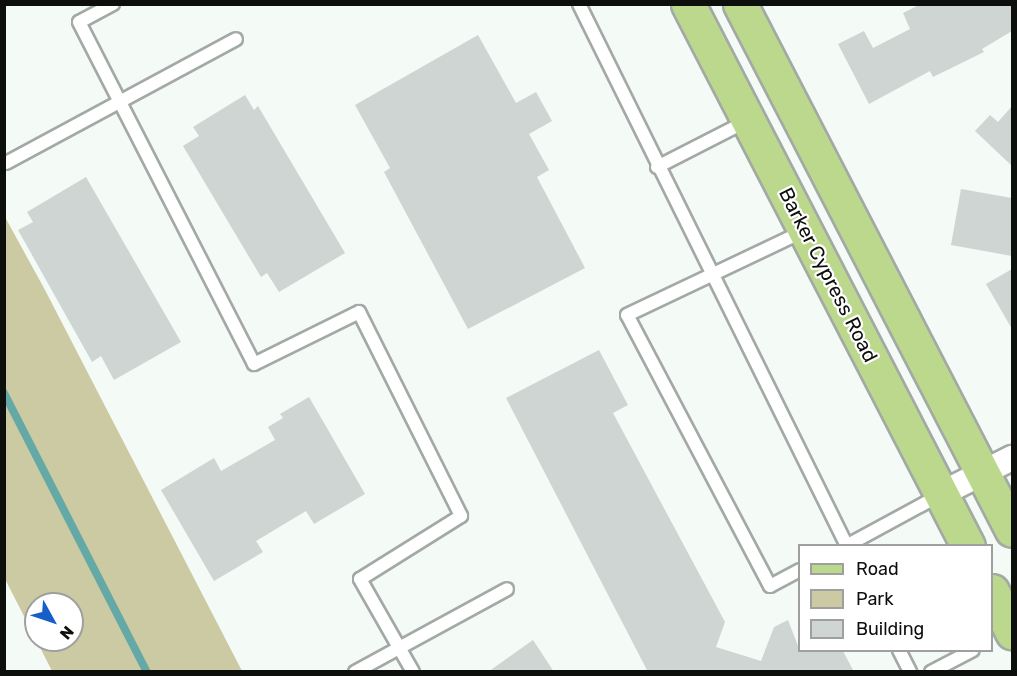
<!DOCTYPE html>
<html>
<head>
<meta charset="utf-8">
<style>
  body { margin:0 }
  #map { position:relative; width:1017px; height:676px; overflow:hidden; background:#f4faf5; font-family:Rubik,sans-serif }
  div>[style] { position:absolute }
  [style*='--x'] { left:calc(var(--x)*1px); top:calc(var(--y)*1px); width:calc(var(--w)*1px); rotate:calc(var(--a)*1deg) }
  .green>* { inset:0; background:#cccaa2 }
  .stream>* { height:8px; margin:-4px; padding:0 4px; transform-origin:4px; border-radius:4px; background:#65a9a7 }
  .building>* { inset:0; background:#ced5d2 }
  .roads { filter:drop-shadow(2px 0 #a3a9a4) drop-shadow(-2px 0 #a3a9a4) drop-shadow(0 2px #a3a9a4) drop-shadow(0 -2px #a3a9a4) }
  .lane>* { height:12px; margin:-6px; padding:0 6px; transform-origin:6px; border-radius:6px; background:#fff }
  .street>* { height:24px; margin:-12px; padding:0 12px; transform-origin:12px; border-radius:12px; background:#fff }
  .primary>* { height:33px; margin:-16.5px; padding:0 16.5px; transform-origin:16.5px; border-radius:16.5px; background:#bbd88c }
  span { translate:-50% -50%; white-space:nowrap; text-align:center; line-height:1.15; -webkit-text-stroke:4.5px #fff; paint-order:stroke }
  .street-label { font-size:20px; color:#0d0f0d }
  .frame { position:absolute; inset:0; border:6px solid #0d0f0d; pointer-events:none }
  .legend { position:absolute; left:798px; top:544px; width:195px; height:108px; box-sizing:border-box; background:#fff; border:2px solid #9e9f9e; margin:0; padding:8px 10px; list-style:none; font-size:18px; color:#0d0f0d }
  .legend li { display:flex; align-items:center; gap:12px; height:30px }
  .legend b { width:30px; border:2px solid #9e9f9e }
  .north { position:absolute; left:24px; top:592px; width:60px; height:60px; box-sizing:border-box; background:#fff; border:2px solid #9e9f9e; border-radius:50%; rotate:130deg; font-size:16px; font-weight:700; line-height:24px; text-align:center; color:#0d0f0d }
  .north::after { content:''; display:block; margin:auto; width:21px; height:27px; background:#185ec9; clip-path:polygon(50% 0,100% 100%,50% 72%,0 100%) }
</style>
</head>
<body>
<div id="map">
  <div class="green">
    <i style="clip-path:polygon(evenodd,5px 217px,45px 290px,242px 671px,52px 671px,5px 579px,5px 217px,36px 604px,72px 604px,72px 640px,36px 640px,36px 604px)"></i>
  </div>
  <div class="stream">
    <i style="--x:4;--y:393;--w:314;--a:62.9"></i>
  </div>
  <div class="building">
    <i style="clip-path:polygon(921px 4px,1012px 4px,1012px 31px,982px 49px,984px 52px,933px 77px,930px 71px,869px 104px,838px 44px,864px 31px,873px 48px,910px 29px,903px 13px)"></i>
    <i style="clip-path:polygon(478px 35px,516px 103px,536px 92px,552px 121px,529px 134px,549px 170px,537px 177px,585px 268px,468px 329px,384px 172px,390px 168px,355px 105px)"></i>
    <i style="clip-path:polygon(245px 95px,254px 110px,258px 106px,345px 253px,279px 292px,267px 273px,261px 277px,183px 146px,199px 136px,193px 127px)"></i>
    <i style="clip-path:polygon(1012px 106px,1012px 166px,975px 131px,990px 115px,998px 122px)"></i>
    <i style="clip-path:polygon(86px 177px,181px 342px,114px 380px,101px 356px,92px 362px,18px 230px,33px 222px,27px 212px)"></i>
    <i style="clip-path:polygon(961px 189px,1012px 198px,1012px 256px,951px 245px)"></i>
    <i style="clip-path:polygon(1012px 269px,1012px 329px,986px 284px)"></i>
    <i style="clip-path:polygon(599px 350px,628px 405px,613px 413px,725px 622px,716px 647px,761px 661px,774px 627px,788px 620px,800px 651px,843px 651px,854px 672px,648px 672px,506px 398px)"></i>
    <i style="clip-path:polygon(309px 397px,365px 494px,314px 524px,306px 511px,256px 541px,263px 552px,214px 581px,161px 490px,214px 458px,221px 471px,275px 440px,268px 427px,283px 418px,280px 414px)"></i>
    <i style="clip-path:polygon(533px 640px,554px 672px,488px 672px)"></i>
  </div>
  <div class="roads">
    <div class="lane">
      <i style="--x:113;--y:4;--w:38;--a:152"></i>
      <i style="--x:79;--y:22;--w:384;--a:62.9"></i>
      <i style="--x:254;--y:364;--w:117;--a:-26.3"></i>
      <i style="--x:359;--y:312;--w:228;--a:63.4"></i>
      <i style="--x:461;--y:516;--w:119;--a:148"></i>
      <i style="--x:360;--y:579;--w:107;--a:60.3"></i>
      <i style="--x:579;--y:4;--w:605;--a:63.69"></i>
      <i style="--x:6;--y:163;--w:261;--a:-28.3"></i>
      <i style="--x:657;--y:167;--w:101;--a:-27.1"></i>
      <i style="--x:846;--y:546;--w:107;--a:-28.5"></i>
      <i style="--x:800;--y:570;--w:34;--a:152"></i>
      <i style="--x:770;--y:586;--w:306;--a:-117.8"></i>
      <i style="--x:627;--y:315;--w:196;--a:-25.4"></i>
      <i style="--x:899;--y:650;--w:25;--a:63"></i>
      <i style="--x:355;--y:672;--w:173;--a:-28.6"></i>
      <i style="--x:931;--y:672;--w:47;--a:-27.6"></i>
    </div>
    <div class="street">
      <i style="--x:941;--y:494;--w:80;--a:-26.9"></i>
    </div>
    <div class="primary">
      <i style="--x:688;--y:4;--w:610;--a:62.68"></i>
      <i style="--x:740;--y:4;--w:592;--a:62.66"></i>
      <i style="--x:992;--y:591;--w:46;--a:64"></i>
    </div>
  </div>
  <div class="street-label">
    <span style="left:828px;top:275px;rotate:63deg">Barker Cypress Road</span>
  </div>
  <div class="frame"></div>
  <ul class="legend">
  <li><b style="height:8px;background:#bbd88c"></b>Road</li>
  <li><b style="height:16px;background:#cccaa2"></b>Park</li>
  <li><b style="height:16px;background:#ced5d2"></b>Building</li>
  </ul>
  <div class="north">N</div>
</div>
</body>
</html>
